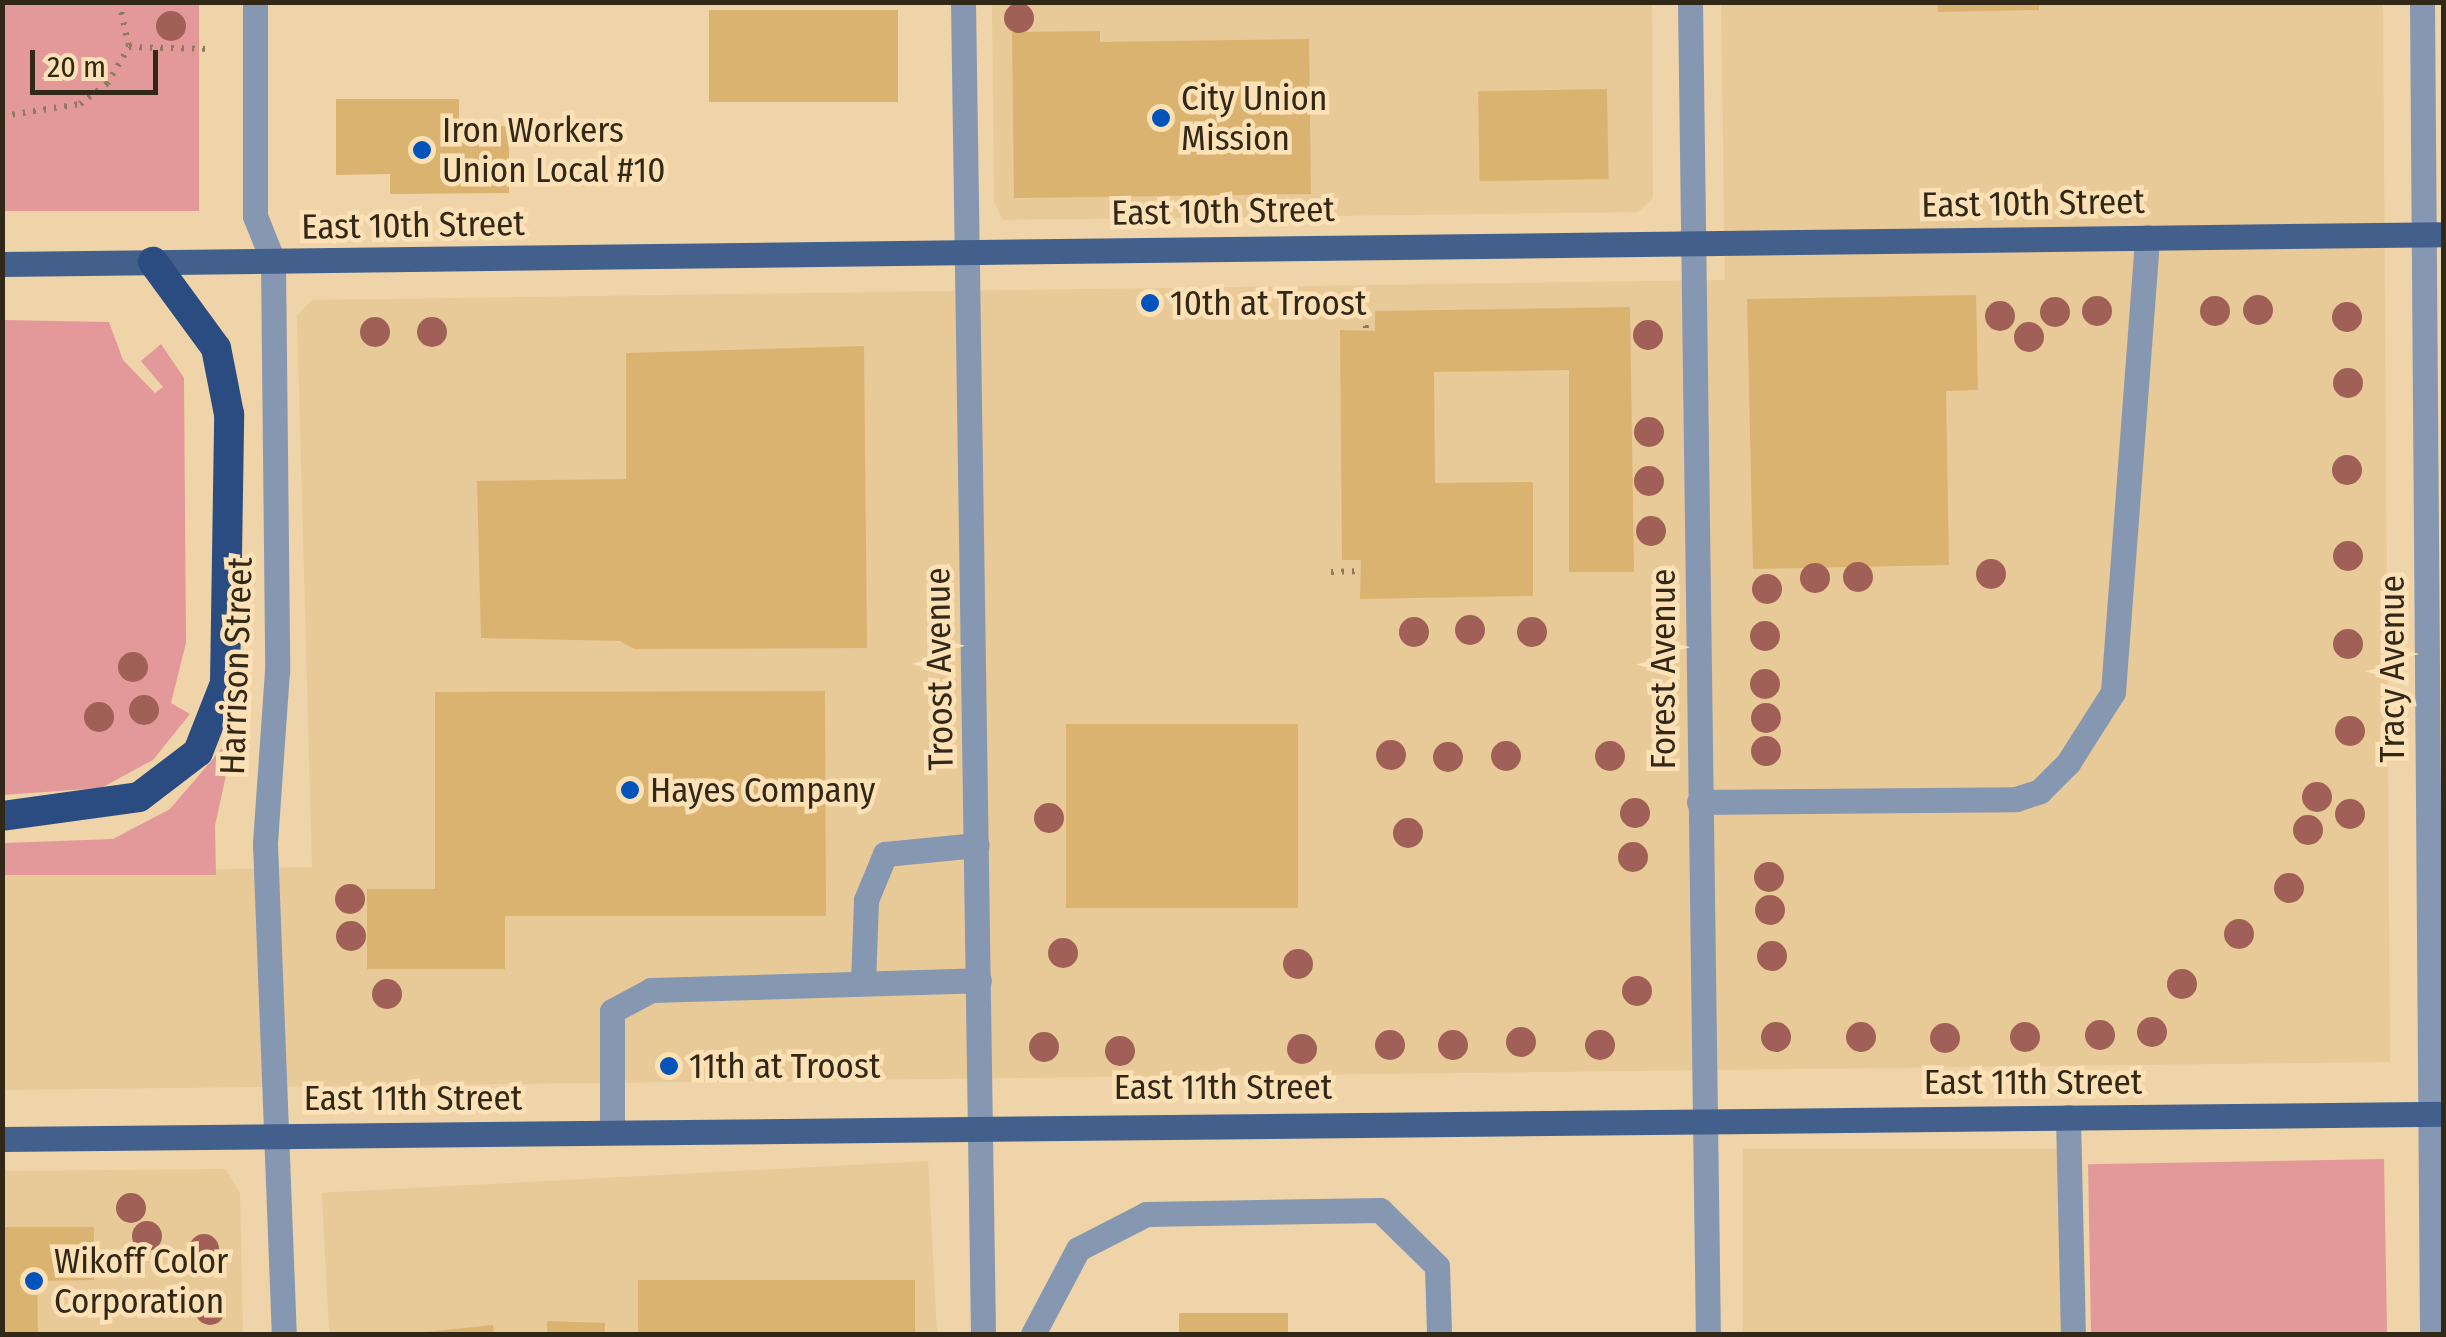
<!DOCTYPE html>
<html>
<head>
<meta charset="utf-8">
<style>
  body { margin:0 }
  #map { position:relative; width:2446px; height:1337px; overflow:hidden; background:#efd4a9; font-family:"Fira Sans Condensed",sans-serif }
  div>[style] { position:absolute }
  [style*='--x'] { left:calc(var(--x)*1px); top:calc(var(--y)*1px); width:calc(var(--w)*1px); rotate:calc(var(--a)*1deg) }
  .built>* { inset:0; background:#e8c998; transform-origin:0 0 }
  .green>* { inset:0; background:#e39999; transform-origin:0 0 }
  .building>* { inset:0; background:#dbb371; transform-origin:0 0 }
  .path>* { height:6px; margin-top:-3px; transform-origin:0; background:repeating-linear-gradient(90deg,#8e7b5e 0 2.5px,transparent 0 10.5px) }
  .minor>* { height:25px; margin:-12.5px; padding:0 12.5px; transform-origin:12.5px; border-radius:12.5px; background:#8697b1 }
  .major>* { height:25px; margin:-12.5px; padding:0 12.5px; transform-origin:12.5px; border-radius:12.5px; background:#43608d }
  .highway>* { height:30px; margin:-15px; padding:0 15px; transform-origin:15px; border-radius:15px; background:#2a4c80 }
  .trees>* { width:30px; height:30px; margin:-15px; border-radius:50%; background:#a05f57 }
  .dots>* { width:28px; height:28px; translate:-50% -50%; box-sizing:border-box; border:5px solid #fce1b6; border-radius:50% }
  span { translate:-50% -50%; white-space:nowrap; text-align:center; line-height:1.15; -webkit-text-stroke:9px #fce1b6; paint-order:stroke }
  .poi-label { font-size:35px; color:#322817 }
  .left { translate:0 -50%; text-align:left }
  .street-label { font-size:35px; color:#322817 }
  .frame { position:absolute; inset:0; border:5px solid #322817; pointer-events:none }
  .scale { position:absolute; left:30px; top:50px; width:128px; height:45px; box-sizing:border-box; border:5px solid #322817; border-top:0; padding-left:12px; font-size:30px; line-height:35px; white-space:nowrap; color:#322817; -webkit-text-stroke:8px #fce1b6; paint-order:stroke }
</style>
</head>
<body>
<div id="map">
  <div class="built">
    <i style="clip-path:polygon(992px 3px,1652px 3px,1653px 198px,1638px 212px,1003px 220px,994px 201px)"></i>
    <i style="clip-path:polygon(1721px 3px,2383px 3px,2390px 1062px,3px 1090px,2px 875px,312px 867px,297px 316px,312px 300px,1725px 280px)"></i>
    <i style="left:2061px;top:1149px;width:185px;height:318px;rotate:90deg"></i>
    <i style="left:928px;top:1161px;width:173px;height:607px;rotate:87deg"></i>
    <i style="clip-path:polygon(226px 1169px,240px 1194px,243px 1334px,3px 1334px,2px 1171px)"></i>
  </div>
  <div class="green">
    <i style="left:2px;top:3px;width:197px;height:208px"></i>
    <i style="clip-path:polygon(2px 320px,109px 322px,123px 360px,155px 393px,163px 387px,141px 361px,161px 344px,184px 378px,186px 643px,171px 703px,190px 714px,153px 760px,101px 788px,3px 795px)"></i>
    <i style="clip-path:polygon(235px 733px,215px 826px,216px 875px,3px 875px,3px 843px,113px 839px,170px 809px)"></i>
    <i style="left:2384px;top:1159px;width:175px;height:296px;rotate:89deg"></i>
  </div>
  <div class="building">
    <i style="clip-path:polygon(1937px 2px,2039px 2px,2039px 10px,1938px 12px)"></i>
    <i style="left:709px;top:10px;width:189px;height:92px"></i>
    <i style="clip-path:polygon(1100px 31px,1100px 42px,1309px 39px,1311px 194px,1014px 198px,1012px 32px)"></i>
    <i style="left:1607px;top:89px;width:90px;height:129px;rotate:89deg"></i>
    <i style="clip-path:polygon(336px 99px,459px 99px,459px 126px,509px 126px,509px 193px,390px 194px,390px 174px,336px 175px)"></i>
    <i style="clip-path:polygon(1976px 295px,1978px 390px,1946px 391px,1949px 565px,1753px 569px,1747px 299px)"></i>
    <i style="clip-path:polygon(1630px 307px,1634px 572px,1569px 572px,1569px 370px,1434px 372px,1435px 483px,1533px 482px,1533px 596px,1360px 599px,1361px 560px,1342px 560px,1340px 330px,1375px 331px,1375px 311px)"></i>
    <i style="clip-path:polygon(864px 346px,867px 648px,634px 649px,620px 641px,481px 638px,477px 481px,626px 479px,626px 353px)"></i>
    <i style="clip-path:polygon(825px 691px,826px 916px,505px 916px,505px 969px,367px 969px,367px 889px,435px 889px,435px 692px)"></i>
    <i style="left:1066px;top:724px;width:232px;height:184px"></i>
    <i style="clip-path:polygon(2px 1227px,94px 1227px,94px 1280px,37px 1281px,38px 1334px,2px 1334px)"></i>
    <i style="left:915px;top:1280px;width:54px;height:277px;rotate:90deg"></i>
    <i style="left:1288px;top:1313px;width:21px;height:109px;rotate:90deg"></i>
    <i style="clip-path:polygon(547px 1321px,605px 1323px,605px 1334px,547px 1334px)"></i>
    <i style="left:493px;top:1325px;width:9px;height:70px;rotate:84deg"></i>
  </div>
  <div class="path">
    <i style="--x:119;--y:2;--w:46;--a:77.5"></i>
    <i style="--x:2;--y:116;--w:79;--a:-8.7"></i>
    <i style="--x:80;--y:104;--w:34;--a:-37"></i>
    <i style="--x:107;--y:84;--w:43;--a:-59.3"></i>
    <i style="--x:129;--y:47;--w:81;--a:1.4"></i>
    <i style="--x:1348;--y:296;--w:19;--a:87"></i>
    <i style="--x:1349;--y:315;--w:16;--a:0"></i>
    <i style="--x:1365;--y:315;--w:15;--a:86"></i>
    <i style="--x:1331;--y:572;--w:30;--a:-2"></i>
  </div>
  <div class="minor">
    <i style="--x:255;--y:2;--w:214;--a:90"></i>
    <i style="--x:255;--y:216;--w:48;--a:68.2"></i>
    <i style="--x:273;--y:261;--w:410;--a:89.4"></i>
    <i style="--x:277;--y:671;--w:173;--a:94"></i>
    <i style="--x:265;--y:844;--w:490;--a:87.8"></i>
    <i style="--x:963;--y:2;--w:1332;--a:89.14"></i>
    <i style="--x:1690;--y:2;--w:1332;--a:89.23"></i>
    <i style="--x:2422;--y:2;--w:1332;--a:89.57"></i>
    <i style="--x:1699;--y:802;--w:317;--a:-0.5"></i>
    <i style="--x:2016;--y:799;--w:25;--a:-18"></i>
    <i style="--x:2040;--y:791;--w:40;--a:-45"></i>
    <i style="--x:2068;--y:763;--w:84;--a:-57.6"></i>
    <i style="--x:2113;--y:692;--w:456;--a:-85.7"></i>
    <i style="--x:863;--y:983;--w:83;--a:-87.9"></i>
    <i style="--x:866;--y:900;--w:50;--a:-67.6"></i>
    <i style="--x:885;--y:854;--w:92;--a:-5.6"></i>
    <i style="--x:2068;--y:1117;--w:217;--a:88.7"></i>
    <i style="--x:612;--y:1132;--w:121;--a:-90"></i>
    <i style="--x:612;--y:1011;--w:44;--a:-28.3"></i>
    <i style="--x:651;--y:990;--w:328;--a:-1.7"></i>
    <i style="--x:1033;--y:1334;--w:96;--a:-62.1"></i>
    <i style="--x:1078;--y:1249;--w:76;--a:-27.2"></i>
    <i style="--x:1146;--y:1214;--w:234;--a:-1"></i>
    <i style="--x:1380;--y:1210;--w:80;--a:44.5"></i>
    <i style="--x:1437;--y:1266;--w:68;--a:88.3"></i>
  </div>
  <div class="major">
    <i style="--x:2;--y:264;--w:2442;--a:-0.7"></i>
    <i style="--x:2;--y:1139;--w:2442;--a:-0.59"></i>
  </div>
  <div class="highway">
    <i style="--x:2;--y:816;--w:138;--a:-7.9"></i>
    <i style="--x:139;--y:797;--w:74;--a:-37.3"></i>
    <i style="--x:198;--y:752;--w:74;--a:-68.6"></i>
    <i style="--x:225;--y:683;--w:269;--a:-89.1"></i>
    <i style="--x:229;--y:414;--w:67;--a:-101.1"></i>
    <i style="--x:216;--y:348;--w:107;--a:-126.2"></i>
  </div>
  <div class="trees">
    <i style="left:1019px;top:18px"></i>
    <i style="left:171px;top:26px"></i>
    <i style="left:2258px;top:310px"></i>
    <i style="left:2097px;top:311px"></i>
    <i style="left:2215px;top:311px"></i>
    <i style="left:2055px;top:312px"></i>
    <i style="left:2000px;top:316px"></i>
    <i style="left:2347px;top:317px"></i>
    <i style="left:375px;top:332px"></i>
    <i style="left:432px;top:332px"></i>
    <i style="left:1648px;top:335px"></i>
    <i style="left:2029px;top:337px"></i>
    <i style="left:2348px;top:383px"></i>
    <i style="left:1649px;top:432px"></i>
    <i style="left:2347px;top:470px"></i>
    <i style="left:1649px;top:481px"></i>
    <i style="left:1651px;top:531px"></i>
    <i style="left:2348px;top:556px"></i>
    <i style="left:1991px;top:574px"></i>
    <i style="left:1858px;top:577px"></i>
    <i style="left:1815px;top:578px"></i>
    <i style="left:1767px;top:589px"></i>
    <i style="left:1470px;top:630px"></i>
    <i style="left:1414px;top:632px"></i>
    <i style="left:1532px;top:632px"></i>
    <i style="left:1765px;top:636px"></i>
    <i style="left:2348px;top:644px"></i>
    <i style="left:133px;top:667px"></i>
    <i style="left:1765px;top:684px"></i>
    <i style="left:144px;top:710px"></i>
    <i style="left:99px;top:717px"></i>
    <i style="left:1766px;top:718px"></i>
    <i style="left:2350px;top:731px"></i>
    <i style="left:1766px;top:751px"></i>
    <i style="left:1391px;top:755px"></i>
    <i style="left:1506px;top:756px"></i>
    <i style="left:1610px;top:756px"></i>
    <i style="left:1448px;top:757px"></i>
    <i style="left:2317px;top:797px"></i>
    <i style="left:1635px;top:813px"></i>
    <i style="left:2350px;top:814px"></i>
    <i style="left:1049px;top:818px"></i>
    <i style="left:2308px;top:830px"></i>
    <i style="left:1408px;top:833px"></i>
    <i style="left:1633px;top:857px"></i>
    <i style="left:1769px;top:877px"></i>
    <i style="left:2289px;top:888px"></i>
    <i style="left:350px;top:899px"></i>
    <i style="left:1770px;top:910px"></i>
    <i style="left:2239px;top:934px"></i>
    <i style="left:351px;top:936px"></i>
    <i style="left:1063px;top:953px"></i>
    <i style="left:1772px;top:956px"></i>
    <i style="left:1298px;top:964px"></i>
    <i style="left:2182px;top:984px"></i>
    <i style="left:1637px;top:991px"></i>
    <i style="left:387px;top:994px"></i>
    <i style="left:2152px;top:1032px"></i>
    <i style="left:2100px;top:1035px"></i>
    <i style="left:1776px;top:1037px"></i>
    <i style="left:1861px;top:1037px"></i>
    <i style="left:2025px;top:1037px"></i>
    <i style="left:1945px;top:1038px"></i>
    <i style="left:1521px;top:1042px"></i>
    <i style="left:1390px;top:1045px"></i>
    <i style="left:1453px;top:1045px"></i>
    <i style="left:1600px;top:1045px"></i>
    <i style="left:1044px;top:1047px"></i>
    <i style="left:1302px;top:1049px"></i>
    <i style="left:1120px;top:1051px"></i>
    <i style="left:131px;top:1208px"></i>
    <i style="left:147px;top:1236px"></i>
    <i style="left:204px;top:1249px"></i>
    <i style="left:210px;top:1310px"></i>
  </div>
  <div class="dots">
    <i style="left:1161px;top:118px;background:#0353bd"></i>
    <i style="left:422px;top:150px;background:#0353bd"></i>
    <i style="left:1150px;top:303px;background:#0353bd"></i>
    <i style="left:630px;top:790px;background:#0353bd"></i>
    <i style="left:669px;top:1066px;background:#0353bd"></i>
    <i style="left:34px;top:1281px;background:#0353bd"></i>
  </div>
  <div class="poi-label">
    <span class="left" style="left:1181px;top:118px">City Union<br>Mission</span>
    <span class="left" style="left:442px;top:150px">Iron Workers<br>Union Local #10</span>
    <span class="left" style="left:1170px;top:303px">10th at Troost</span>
    <span class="left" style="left:650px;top:790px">Hayes Company</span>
    <span class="left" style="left:689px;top:1066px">11th at Troost</span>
    <span class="left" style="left:54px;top:1281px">Wikoff Color<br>Corporation</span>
  </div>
  <div class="street-label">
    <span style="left:2033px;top:203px;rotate:-1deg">East 10th Street</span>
    <span style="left:1223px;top:211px;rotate:-1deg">East 10th Street</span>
    <span style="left:413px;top:225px;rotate:-1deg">East 10th Street</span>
    <span style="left:236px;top:666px;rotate:-88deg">Harrison Street</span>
    <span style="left:939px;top:669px;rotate:-91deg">Troost Avenue</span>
    <span style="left:1663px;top:669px;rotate:-90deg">Forest Avenue</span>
    <span style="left:2392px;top:669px;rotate:-90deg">Tracy Avenue</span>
    <span style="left:2033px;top:1082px">East 11th Street</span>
    <span style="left:1223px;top:1087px">East 11th Street</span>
    <span style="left:413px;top:1098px">East 11th Street</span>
  </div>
  <div class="frame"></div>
  <div class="scale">20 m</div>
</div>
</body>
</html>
